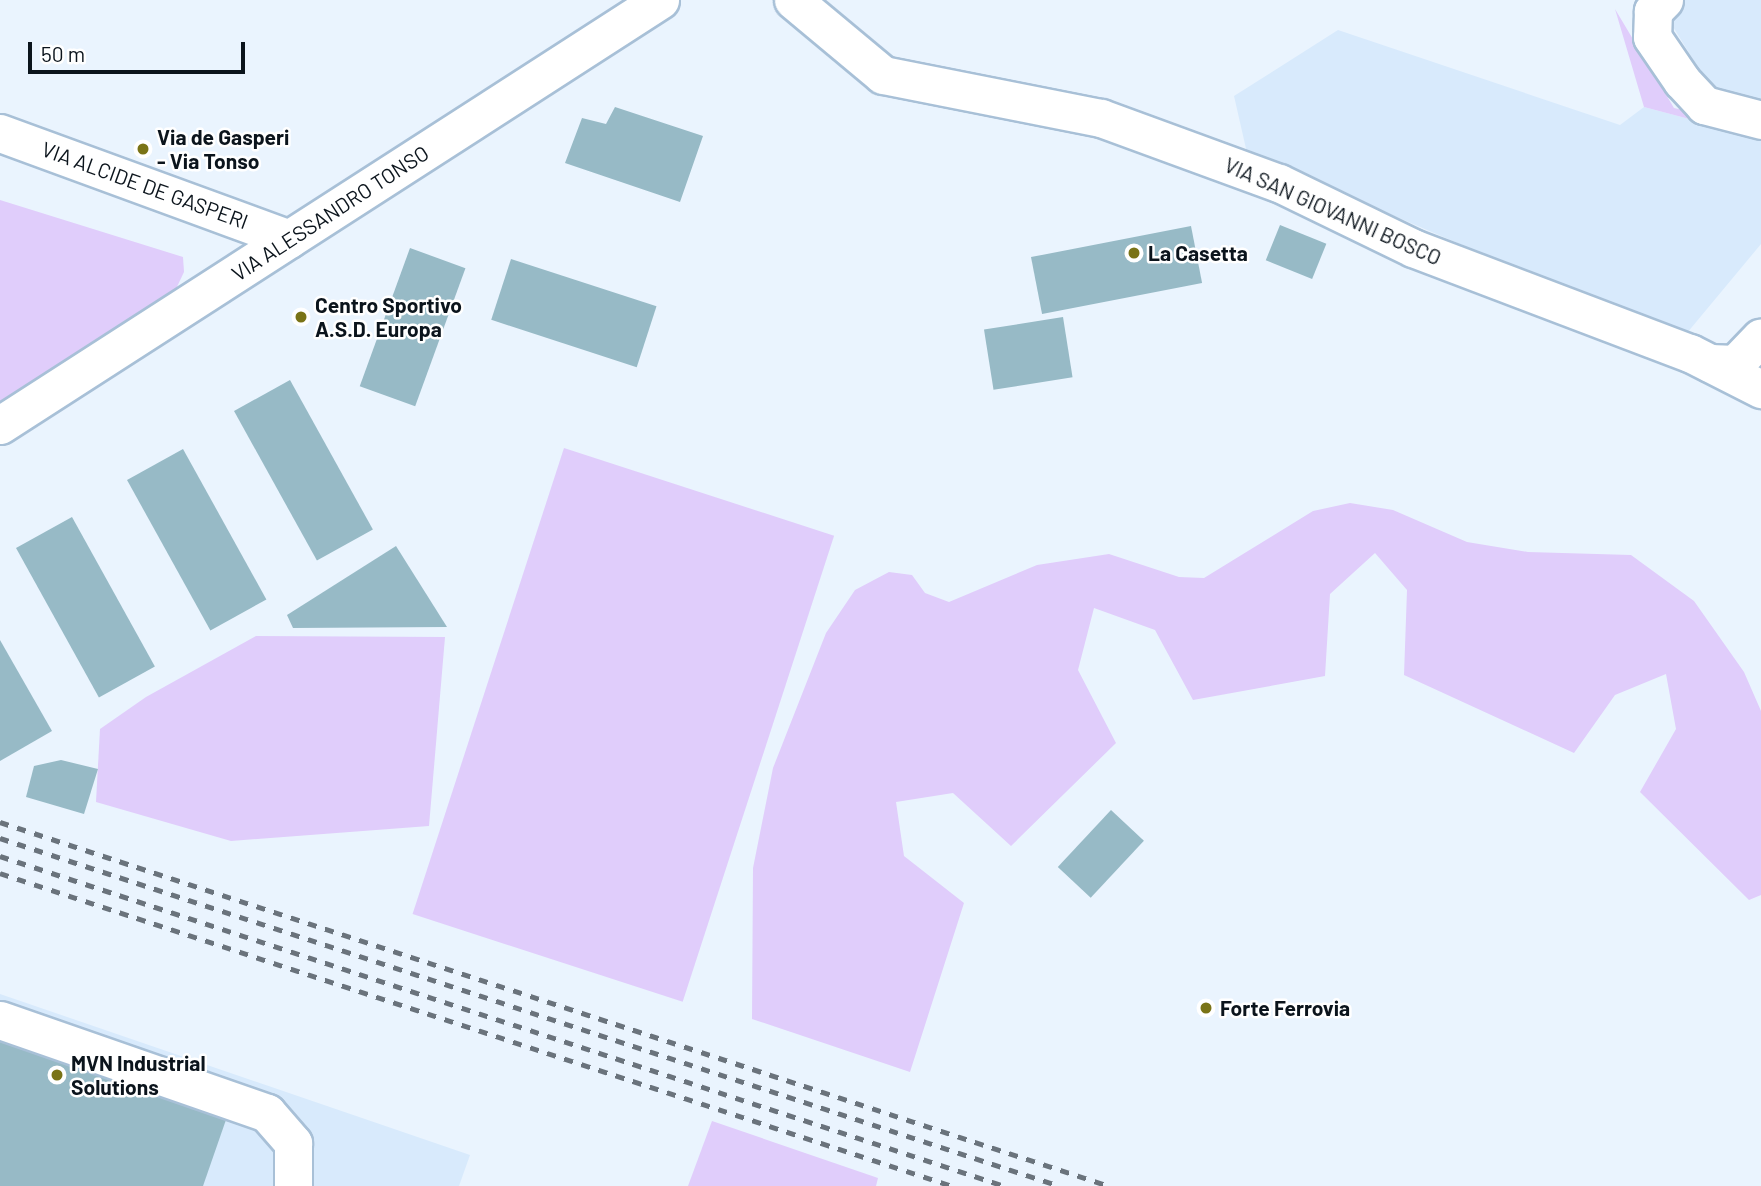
<!DOCTYPE html>
<html>
<head>
<meta charset="utf-8">
<style>
  body { margin:0 }
  #map { position:relative; width:1761px; height:1186px; overflow:hidden; background:#eaf4fe; font-family:Barlow,sans-serif }
  div>[style] { position:absolute }
  [style*='--x'] { left:calc(var(--x)*1px); top:calc(var(--y)*1px); width:calc(var(--w)*1px); rotate:calc(var(--a)*1deg) }
  .built>* { inset:0; background:#d8eafc }
  .green>* { inset:0; background:#e0cdfb; transform-origin:0 0 }
  .building>* { inset:0; background:#97bac6; transform-origin:0 0 }
  .roads { filter:drop-shadow(2px 0 #a8c0d7) drop-shadow(-2px 0 #a8c0d7) drop-shadow(0 2px #a8c0d7) drop-shadow(0 -2px #a8c0d7) }
  .minor>* { height:37px; margin:-18.5px; padding:0 18.5px; transform-origin:18.5px; border-radius:18.5px; background:#fff }
  .rail>* { height:5px; margin-top:-2.5px; transform-origin:0; background:repeating-linear-gradient(90deg,#6a737c 0 9px,transparent 0 18px) }
  .dots>* { width:19px; height:19px; translate:-50% -50%; box-sizing:border-box; border:4px solid #fff; border-radius:50% }
  span { translate:-50% -50%; white-space:nowrap; text-align:center; line-height:1.15; -webkit-text-stroke:5px #fff; paint-order:stroke }
  .poi-label { font-size:21px; color:#0b141c; font-weight:700 }
  .left { translate:0 -50%; text-align:left }
  .street-label { font-size:21px; color:#0b141c }
  .scale { position:absolute; left:28px; top:42px; width:217px; height:32px; box-sizing:border-box; border:4px solid #0b141c; border-top:0; padding-left:9px; font-size:21px; line-height:24px; white-space:nowrap; color:#0b141c; -webkit-text-stroke:5px #fff; paint-order:stroke }
</style>
</head>
<body>
<div id="map">
  <div class="built">
    <i style="clip-path:polygon(1684px 0,1761px 0,1761px 112px,1719px 102px,1664px 12px)"></i>
    <i style="clip-path:polygon(1338px 30px,1620px 125px,1644px 107px,1761px 138px,1761px 244px,1682px 339px,1247px 153px,1234px 96px)"></i>
    <i style="clip-path:polygon(0 994px,470px 1155px,459px 1186px,0 1186px)"></i>
  </div>
  <div class="green">
    <i style="clip-path:polygon(1615px 9px,1674px 108px,1761px 128px,1761px 138px,1644px 107px)"></i>
    <i style="clip-path:polygon(0 200px,183px 257px,184px 272px,175px 291px,0 407px)"></i>
    <i style="left:564px;top:448px;width:284px;height:490px;rotate:18deg"></i>
    <i style="clip-path:polygon(1350px 503px,1393px 510px,1467px 542px,1528px 552px,1631px 555px,1694px 601px,1744px 672px,1761px 711px,1761px 895px,1749px 900px,1640px 792px,1676px 729px,1666px 674px,1615px 695px,1574px 753px,1404px 675px,1407px 590px,1375px 553px,1330px 594px,1325px 676px,1193px 700px,1155px 630px,1094px 608px,1078px 670px,1116px 743px,1011px 846px,953px 793px,896px 802px,904px 856px,964px 903px,910px 1072px,752px 1019px,753px 868px,773px 768px,826px 633px,855px 590px,889px 572px,912px 575px,925px 593px,949px 602px,1037px 565px,1109px 554px,1179px 577px,1204px 578px,1313px 511px)"></i>
    <i style="clip-path:polygon(256px 636px,445px 637px,429px 826px,231px 841px,96px 802px,100px 729px,146px 697px)"></i>
    <i style="clip-path:polygon(712px 1121px,878px 1178px,876px 1186px,688px 1186px)"></i>
  </div>
  <div class="building">
    <i style="clip-path:polygon(615px 107px,703px 136px,680px 202px,565px 163px,582px 118px,606px 124px)"></i>
    <i style="left:1280px;top:225px;width:50px;height:38px;rotate:22deg"></i>
    <i style="left:1191px;top:226px;width:58px;height:163px;rotate:79deg"></i>
    <i style="left:410px;top:248px;width:59px;height:147px;rotate:20deg"></i>
    <i style="left:511px;top:259px;width:153px;height:64px;rotate:18deg"></i>
    <i style="left:1063px;top:317px;width:61px;height:80px;rotate:81deg"></i>
    <i style="left:290px;top:380px;width:171px;height:64px;rotate:61deg"></i>
    <i style="left:183px;top:449px;width:172px;height:64px;rotate:61deg"></i>
    <i style="left:72px;top:517px;width:171px;height:64px;rotate:61deg"></i>
    <i style="clip-path:polygon(396px 546px,447px 627px,293px 628px,287px 615px)"></i>
    <i style="clip-path:polygon(0 640px,52px 731px,0 761px)"></i>
    <i style="clip-path:polygon(61px 760px,98px 769px,84px 814px,26px 797px,34px 766px)"></i>
    <i style="left:1111px;top:810px;width:45px;height:78px;rotate:43deg"></i>
    <i style="clip-path:polygon(0 1036px,228px 1114px,203px 1186px,0 1186px)"></i>
  </div>
  <div class="roads">
    <div class="minor">
      <i style="--x:793;--y:0;--w:117;--a:39.8"></i>
      <i style="--x:883;--y:75;--w:222;--a:11.2"></i>
      <i style="--x:1101;--y:118;--w:189;--a:20.1"></i>
      <i style="--x:1279;--y:183;--w:149;--a:25.9"></i>
      <i style="--x:1413;--y:248;--w:296;--a:20.8"></i>
      <i style="--x:1690;--y:353;--w:80;--a:26.9"></i>
      <i style="--x:1664;--y:0;--w:16;--a:135"></i>
      <i style="--x:1653;--y:11;--w:26;--a:92"></i>
      <i style="--x:1652;--y:37;--w:53;--a:55.7"></i>
      <i style="--x:1682;--y:81;--w:33;--a:47"></i>
      <i style="--x:1704;--y:105;--w:59;--a:14.7"></i>
      <i style="--x:0;--y:133;--w:308;--a:20.1"></i>
      <i style="--x:1710;--y:363;--w:25;--a:2"></i>
      <i style="--x:1735;--y:364;--w:37;--a:-46"></i>
      <i style="--x:0;--y:425;--w:785;--a:-32.78"></i>
      <i style="--x:0;--y:1020;--w:283;--a:19.2"></i>
      <i style="--x:267;--y:1113;--w:40;--a:49"></i>
      <i style="--x:293;--y:1143;--w:43;--a:90"></i>
    </div>
  </div>
  <div class="rail">
    <i style="--x:0;--y:822;--w:1167;--a:18.17"></i>
    <i style="--x:0;--y:838;--w:1116;--a:18.18"></i>
    <i style="--x:0;--y:856;--w:1057;--a:18.19"></i>
    <i style="--x:0;--y:873;--w:1002;--a:18.2"></i>
  </div>
  <div class="dots">
    <i style="left:143px;top:149px;background:#797316"></i>
    <i style="left:1134px;top:253px;background:#797316"></i>
    <i style="left:301px;top:317px;background:#797316"></i>
    <i style="left:1206px;top:1008px;background:#797316"></i>
    <i style="left:57px;top:1075px;background:#797316"></i>
  </div>
  <div class="poi-label">
    <span class="left" style="left:157px;top:149px">Via de Gasperi<br>- Via Tonso</span>
    <span class="left" style="left:1148px;top:253px">La Casetta</span>
    <span class="left" style="left:315px;top:317px">Centro Sportivo<br>A.S.D. Europa</span>
    <span class="left" style="left:1220px;top:1008px">Forte Ferrovia</span>
    <span class="left" style="left:71px;top:1075px">MVN Industrial<br>Solutions</span>
  </div>
  <div class="street-label">
    <span style="left:145px;top:185px;rotate:20deg">VIA ALCIDE DE GASPERI</span>
    <span style="left:1333px;top:211px;rotate:24deg">VIA SAN GIOVANNI BOSCO</span>
    <span style="left:330px;top:213px;rotate:-33deg">VIA ALESSANDRO TONSO</span>
  </div>
  <div class="scale">50 m</div>
</div>
</body>
</html>
